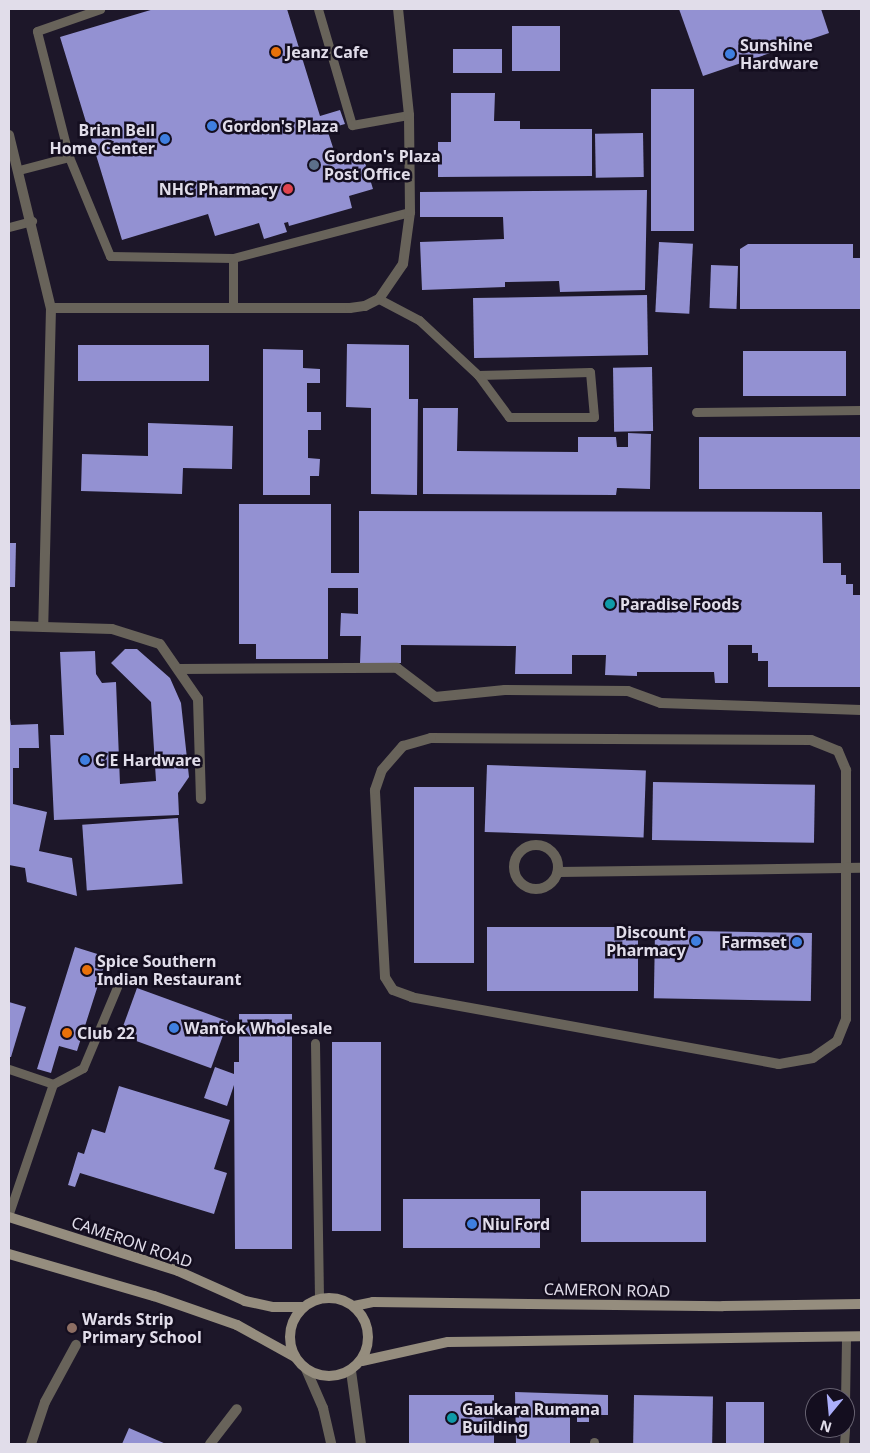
<!DOCTYPE html>
<html>
<head>
<meta charset="utf-8">
<style>
  body { margin:0 }
  #map { position:relative; width:870px; height:1453px; overflow:hidden; background:#1d1729; font-family:"Noto Sans",sans-serif }
  div>[style] { position:absolute }
  [style*='--x'] { left:calc(var(--x)*1px); top:calc(var(--y)*1px); width:calc(var(--w)*1px); rotate:calc(var(--a)*1deg) }
  .building>* { inset:0; background:#9391d2; transform-origin:0 0 }
  .service>* { height:9px; margin:-4.5px; padding:0 4.5px; transform-origin:4.5px; border-radius:4.5px; background:#68635a }
  .minor>* { height:10px; margin:-5px; padding:0 5px; transform-origin:5px; border-radius:5px; background:#68635a }
  .minor>.ring { margin:-5px; padding:0; box-sizing:content-box; background:none; border:10px solid #68635a; border-radius:50% }
  .tertiary>* { height:10px; margin:-5px; padding:0 5px; transform-origin:5px; border-radius:5px; background:#68635a }
  .secondary>* { height:10px; margin:-5px; padding:0 5px; transform-origin:5px; border-radius:5px; background:#958d7e }
  .secondary>.ring { margin:-5px; padding:0; box-sizing:content-box; background:none; border:10px solid #958d7e; border-radius:50% }
  .dots>* { width:14px; height:14px; translate:-50% -50%; box-sizing:border-box; border:2px solid #140e1f; border-radius:50% }
  span { translate:-50% -50%; white-space:nowrap; text-align:center; line-height:1.15; -webkit-text-stroke:5px #140e1f; paint-order:stroke }
  .poi-label { font-size:16px; color:#e1ddea; font-weight:700 }
  .left { translate:0 -50%; text-align:left }
  .right { translate:-100% -50%; text-align:right }
  .street-label { font-size:16px; color:#e1ddea }
  .frame { position:absolute; inset:0; border:10px solid #e1ddea; pointer-events:none }
  .north { position:absolute; left:805px; top:1388px; width:50px; height:50px; box-sizing:border-box; background:#140e1f; border:1px solid #666170; border-radius:50%; rotate:197deg; font-size:14px; font-weight:700; line-height:20px; text-align:center; color:#e1ddea }
  .north::after { content:''; display:block; margin:auto; width:18px; height:22px; background:#acaffb; clip-path:polygon(50% 0,100% 100%,50% 72%,0 100%) }
</style>
</head>
<body>
<div id="map">
  <div class="building">
    <i style="clip-path:polygon(154px 9px,287px 9px,320px 116px,340px 110px,345px 124px,327px 129px,338px 163px,363px 156px,373px 189px,349px 196px,352px 208px,289px 226px,288px 222px,284px 223px,287px 232px,264px 239px,259px 223px,215px 236px,208px 214px,122px 240px,60px 37px)"></i>
    <i style="clip-path:polygon(679px 9px,821px 9px,829px 33px,703px 76px)"></i>
    <i style="left:512px;top:26px;width:48px;height:45px"></i>
    <i style="left:453px;top:49px;width:49px;height:24px"></i>
    <i style="left:651px;top:89px;width:43px;height:142px"></i>
    <i style="clip-path:polygon(451px 93px,495px 93px,494px 121px,520px 121px,520px 129px,592px 129px,592px 176px,438px 177px,438px 142px,451px 142px)"></i>
    <i style="left:643px;top:133px;width:44px;height:48px;rotate:89deg"></i>
    <i style="clip-path:polygon(647px 190px,645px 290px,560px 292px,559px 281px,505px 282px,505px 287px,422px 290px,420px 242px,504px 239px,503px 217px,420px 217px,420px 192px)"></i>
    <i style="left:659px;top:242px;width:34px;height:70px;rotate:3deg"></i>
    <i style="clip-path:polygon(748px 244px,853px 244px,853px 258px,861px 258px,861px 309px,740px 309px,740px 249px)"></i>
    <i style="left:711px;top:265px;width:27px;height:43px;rotate:2deg"></i>
    <i style="left:647px;top:295px;width:60px;height:174px;rotate:89deg"></i>
    <i style="clip-path:polygon(347px 344px,409px 345px,409px 399px,418px 399px,417px 495px,371px 494px,371px 408px,346px 407px)"></i>
    <i style="left:78px;top:345px;width:131px;height:36px"></i>
    <i style="clip-path:polygon(263px 349px,303px 350px,303px 368px,320px 369px,320px 383px,307px 383px,307px 412px,321px 412px,321px 430px,308px 430px,308px 458px,320px 459px,319px 476px,310px 476px,310px 495px,263px 495px)"></i>
    <i style="left:743px;top:351px;width:103px;height:45px"></i>
    <i style="left:652px;top:367px;width:64px;height:39px;rotate:89deg"></i>
    <i style="clip-path:polygon(423px 408px,458px 408px,457px 451px,578px 452px,578px 437px,616px 437px,617px 447px,628px 447px,628px 433px,651px 434px,650px 489px,617px 488px,616px 495px,423px 494px)"></i>
    <i style="clip-path:polygon(148px 423px,233px 426px,232px 469px,183px 468px,182px 494px,81px 491px,82px 454px,148px 456px)"></i>
    <i style="left:861px;top:437px;width:52px;height:162px;rotate:90deg"></i>
    <i style="clip-path:polygon(239px 504px,331px 504px,331px 573px,359px 573px,359px 511px,822px 512px,823px 563px,841px 563px,841px 575px,846px 575px,846px 584px,853px 584px,853px 595px,861px 595px,861px 687px,768px 687px,768px 661px,758px 661px,758px 653px,752px 653px,752px 645px,728px 645px,728px 683px,715px 683px,714px 672px,637px 672px,637px 676px,605px 675px,606px 655px,572px 655px,572px 674px,515px 674px,516px 646px,401px 645px,401px 663px,360px 663px,361px 636px,340px 636px,341px 613px,358px 614px,358px 588px,328px 588px,328px 659px,256px 659px,256px 644px,239px 644px)"></i>
    <i style="clip-path:polygon(9px 543px,16px 543px,15px 587px,9px 587px)"></i>
    <i style="clip-path:polygon(125px 649px,137px 649px,170px 678px,181px 703px,189px 777px,178px 793px,179px 815px,54px 820px,50px 735px,64px 735px,60px 652px,95px 651px,96px 674px,102px 683px,116px 682px,120px 784px,156px 781px,151px 702px,111px 663px)"></i>
    <i style="clip-path:polygon(9px 712px,11px 725px,38px 724px,39px 748px,19px 748px,19px 768px,13px 768px,13px 804px,47px 812px,39px 851px,72px 858px,77px 896px,27px 882px,25px 868px,9px 865px)"></i>
    <i style="left:487px;top:765px;width:159px;height:67px;rotate:2deg"></i>
    <i style="left:653px;top:782px;width:162px;height:58px;rotate:1deg"></i>
    <i style="left:414px;top:787px;width:60px;height:176px"></i>
    <i style="left:178px;top:818px;width:66px;height:96px;rotate:86deg"></i>
    <i style="left:487px;top:927px;width:151px;height:64px"></i>
    <i style="left:812px;top:933px;width:68px;height:157px;rotate:91deg"></i>
    <i style="clip-path:polygon(75px 947px,107px 957px,77px 1051px,59px 1046px,51px 1073px,37px 1069px)"></i>
    <i style="left:137px;top:988px;width:97px;height:50px;rotate:20deg"></i>
    <i style="clip-path:polygon(9px 1002px,26px 1007px,11px 1057px,9px 1057px)"></i>
    <i style="clip-path:polygon(239px 1014px,292px 1014px,292px 1249px,235px 1249px,234px 1085px,227px 1106px,204px 1098px,215px 1067px,234px 1074px,234px 1062px,239px 1062px)"></i>
    <i style="left:332px;top:1042px;width:49px;height:189px"></i>
    <i style="clip-path:polygon(119px 1086px,230px 1120px,214px 1169px,227px 1173px,214px 1214px,80px 1173px,75px 1187px,68px 1185px,78px 1152px,84px 1154px,92px 1129px,105px 1133px)"></i>
    <i style="left:706px;top:1191px;width:51px;height:125px;rotate:90deg"></i>
    <i style="left:403px;top:1199px;width:137px;height:49px"></i>
    <i style="clip-path:polygon(515px 1392px,608px 1395px,608px 1415px,589px 1415px,589px 1422px,577px 1422px,577px 1415px,570px 1415px,570px 1444px,516px 1444px)"></i>
    <i style="left:409px;top:1395px;width:85px;height:49px"></i>
    <i style="left:634px;top:1395px;width:79px;height:49px;rotate:1deg"></i>
    <i style="left:726px;top:1402px;width:38px;height:42px"></i>
    <i style="clip-path:polygon(129px 1428px,166px 1444px,122px 1444px)"></i>
  </div>
  <div class="service">
    <i style="--x:318;--y:9;--w:121;--a:73.7"></i>
    <i style="--x:352;--y:125;--w:58;--a:-10"></i>
    <i style="--x:69;--y:157;--w:130;--a:-104.3"></i>
    <i style="--x:37;--y:31;--w:67;--a:-19.2"></i>
    <i style="--x:19;--y:170;--w:52;--a:-14.6"></i>
    <i style="--x:69;--y:157;--w:107;--a:67.5"></i>
    <i style="--x:110;--y:256;--w:123;--a:0.9"></i>
    <i style="--x:9;--y:227;--w:24;--a:-15"></i>
    <i style="--x:379;--y:299;--w:45;--a:27.7"></i>
    <i style="--x:419;--y:320;--w:81;--a:43"></i>
    <i style="--x:478;--y:375;--w:112;--a:-1.5"></i>
    <i style="--x:590;--y:372;--w:45;--a:84.9"></i>
    <i style="--x:594;--y:417;--w:85;--a:180"></i>
    <i style="--x:509;--y:417;--w:52;--a:-126.4"></i>
    <i style="--x:233;--y:307;--w:49;--a:-90"></i>
    <i style="--x:233;--y:258;--w:183;--a:-14.6"></i>
    <i style="--x:696;--y:412;--w:165;--a:-0.7"></i>
    <i style="--x:315;--y:1043;--w:256;--a:89.1"></i>
    <i style="--x:9;--y:1069;--w:46;--a:18.8"></i>
    <i style="--x:9;--y:1213;--w:136;--a:-71.2"></i>
    <i style="--x:53;--y:1084;--w:34;--a:-28"></i>
    <i style="--x:83;--y:1068;--w:88;--a:-67.2"></i>
    <i style="--x:845;--y:1403;--w:67;--a:-89.1"></i>
    <i style="--x:594;--y:1444;--w:2;--a:-90"></i>
    <i style="--x:844;--y:1444;--w:16;--a:-86"></i>
  </div>
  <div class="minor">
    <i style="--x:9;--y:135;--w:178;--a:76.4"></i>
    <i style="--x:51;--y:308;--w:317;--a:91.4"></i>
    <i style="--x:51;--y:308;--w:299;--a:0"></i>
    <i style="--x:350;--y:308;--w:15;--a:-8"></i>
    <i style="--x:365;--y:306;--w:16;--a:-27"></i>
    <i style="--x:379;--y:299;--w:42;--a:-55.6"></i>
    <i style="--x:403;--y:264;--w:52;--a:-82.3"></i>
    <i style="--x:410;--y:212;--w:97;--a:-90.6"></i>
    <i style="--x:409;--y:115;--w:107;--a:-95.9"></i>
    <i style="--x:9;--y:626;--w:103;--a:1.7"></i>
    <i style="--x:112;--y:629;--w:50;--a:17.4"></i>
    <i style="--x:160;--y:644;--w:67;--a:55.4"></i>
    <i style="--x:198;--y:699;--w:100;--a:88.3"></i>
    <i style="--x:180;--y:669;--w:217;--a:-0.3"></i>
    <i style="--x:397;--y:668;--w:48;--a:37.3"></i>
    <i style="--x:435;--y:697;--w:70;--a:-5.7"></i>
    <i style="--x:505;--y:690;--w:123;--a:0.5"></i>
    <i style="--x:628;--y:691;--w:35;--a:20"></i>
    <i style="--x:661;--y:703;--w:200;--a:2"></i>
    <i style="--x:431;--y:738;--w:380;--a:0.3"></i>
    <i style="--x:811;--y:740;--w:29;--a:22"></i>
    <i style="--x:838;--y:751;--w:21;--a:67"></i>
    <i style="--x:846;--y:770;--w:249;--a:90"></i>
    <i style="--x:846;--y:1019;--w:24;--a:112"></i>
    <i style="--x:837;--y:1041;--w:29;--a:145"></i>
    <i style="--x:813;--y:1058;--w:35;--a:170"></i>
    <i style="--x:779;--y:1064;--w:373;--a:-169.7"></i>
    <i style="--x:412;--y:997;--w:20;--a:-160"></i>
    <i style="--x:393;--y:990;--w:15;--a:-122"></i>
    <i style="--x:385;--y:977;--w:187;--a:-93.1"></i>
    <i style="--x:375;--y:790;--w:21;--a:-71"></i>
    <i style="--x:382;--y:770;--w:32;--a:-49"></i>
    <i style="--x:403;--y:746;--w:29;--a:-16"></i>
    <i class="ring" style="left:514px;top:845px;width:34px;height:34px"></i>
    <i style="--x:559;--y:872;--w:302;--a:-0.8"></i>
    <i style="--x:31;--y:1444;--w:44;--a:-71.6"></i>
    <i style="--x:45;--y:1402;--w:65;--a:-61.5"></i>
    <i style="--x:210;--y:1444;--w:44;--a:-52.4"></i>
  </div>
  <div class="tertiary">
    <i style="--x:306;--y:1369;--w:43;--a:66.4"></i>
    <i style="--x:323;--y:1408;--w:37;--a:77"></i>
    <i style="--x:351;--y:1371;--w:74;--a:82.2"></i>
  </div>
  <div class="secondary">
    <i style="--x:9;--y:1217;--w:177;--a:17.7"></i>
    <i style="--x:178;--y:1271;--w:73;--a:24.1"></i>
    <i style="--x:245;--y:1301;--w:29;--a:12"></i>
    <i style="--x:273;--y:1307;--w:30;--a:0"></i>
    <i style="--x:9;--y:1254;--w:151;--a:16.2"></i>
    <i style="--x:154;--y:1296;--w:88;--a:19.3"></i>
    <i style="--x:237;--y:1325;--w:66;--a:28.9"></i>
    <i class="ring" style="left:290px;top:1298px;width:68px;height:68px"></i>
    <i style="--x:354;--y:1306;--w:19;--a:-12"></i>
    <i style="--x:373;--y:1302;--w:350;--a:0.7"></i>
    <i style="--x:723;--y:1306;--w:138;--a:-0.8"></i>
    <i style="--x:362;--y:1361;--w:88;--a:-12.5"></i>
    <i style="--x:448;--y:1342;--w:413;--a:-0.8"></i>
  </div>
  <div class="dots">
    <i style="left:276px;top:52px;background:#e8710a"></i>
    <i style="left:730px;top:54px;background:#3f7fe0"></i>
    <i style="left:212px;top:126px;background:#3f7fe0"></i>
    <i style="left:165px;top:139px;background:#3f7fe0"></i>
    <i style="left:314px;top:165px;background:#5c6f8a"></i>
    <i style="left:288px;top:189px;background:#e0444e"></i>
    <i style="left:610px;top:604px;background:#0f9aa8"></i>
    <i style="left:85px;top:760px;background:#3f7fe0"></i>
    <i style="left:696px;top:941px;background:#3f7fe0"></i>
    <i style="left:797px;top:942px;background:#3f7fe0"></i>
    <i style="left:87px;top:970px;background:#e8710a"></i>
    <i style="left:174px;top:1028px;background:#3f7fe0"></i>
    <i style="left:67px;top:1033px;background:#e8710a"></i>
    <i style="left:472px;top:1224px;background:#3f7fe0"></i>
    <i style="left:72px;top:1328px;background:#8d6e63"></i>
    <i style="left:452px;top:1418px;background:#0f9aa8"></i>
  </div>
  <div class="poi-label">
    <span class="left" style="left:740px;top:54px">Sunshine<br>Hardware</span>
    <span class="left" style="left:286px;top:52px">Jeanz Cafe</span>
    <span class="left" style="left:222px;top:126px">Gordon's Plaza</span>
    <span class="right" style="left:155px;top:139px">Brian Bell<br>Home Center</span>
    <span class="left" style="left:324px;top:165px">Gordon's Plaza<br>Post Office</span>
    <span class="right" style="left:278px;top:189px">NHC Pharmacy</span>
    <span class="left" style="left:620px;top:604px">Paradise Foods</span>
    <span class="left" style="left:95px;top:760px">C E Hardware</span>
    <span class="right" style="left:686px;top:941px">Discount<br>Pharmacy</span>
    <span class="right" style="left:787px;top:942px">Farmset</span>
    <span class="left" style="left:97px;top:970px">Spice Southern<br>Indian Restaurant</span>
    <span class="left" style="left:184px;top:1028px">Wantok Wholesale</span>
    <span class="left" style="left:77px;top:1033px">Club 22</span>
    <span class="left" style="left:482px;top:1224px">Niu Ford</span>
    <span class="left" style="left:82px;top:1328px">Wards Strip<br>Primary School</span>
    <span class="left" style="left:462px;top:1418px">Gaukara Rumana<br>Building</span>
  </div>
  <div class="street-label">
    <span style="left:132px;top:1242px;rotate:19deg">CAMERON ROAD</span>
    <span style="left:607px;top:1290px;rotate:1deg">CAMERON ROAD</span>
  </div>
  <div class="frame"></div>
  <div class="north">N</div>
</div>
</body>
</html>
